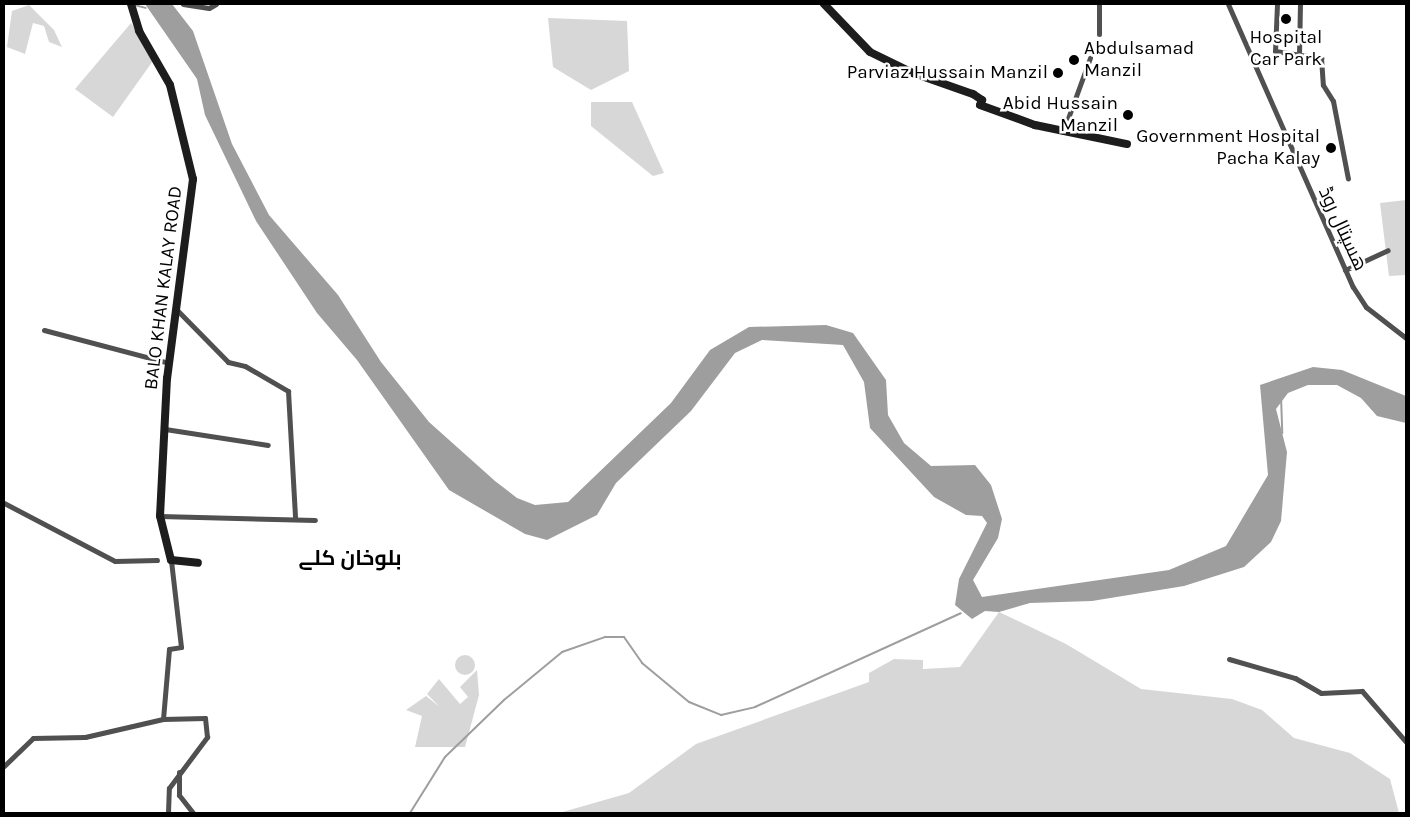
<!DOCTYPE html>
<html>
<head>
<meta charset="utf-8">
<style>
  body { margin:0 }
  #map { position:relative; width:1410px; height:817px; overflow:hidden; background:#fff; font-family:Karla,Cairo,sans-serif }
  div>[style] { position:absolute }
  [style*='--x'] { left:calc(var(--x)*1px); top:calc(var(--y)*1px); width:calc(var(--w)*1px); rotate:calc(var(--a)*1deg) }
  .green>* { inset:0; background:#d7d7d7 }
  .round { border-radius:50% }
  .water>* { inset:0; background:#9e9e9e }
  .stream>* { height:2px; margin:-1px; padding:0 1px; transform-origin:1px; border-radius:1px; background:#9e9e9e }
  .street>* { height:5px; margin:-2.5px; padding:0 2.5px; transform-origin:2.5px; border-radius:2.5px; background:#505050 }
  .secondary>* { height:8px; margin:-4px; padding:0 4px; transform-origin:4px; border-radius:4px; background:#1d1d1d }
  .dots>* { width:14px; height:14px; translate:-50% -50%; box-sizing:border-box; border:2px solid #fff; border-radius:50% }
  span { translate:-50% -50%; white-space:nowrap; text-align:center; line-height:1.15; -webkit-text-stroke:5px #fff; paint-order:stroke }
  .poi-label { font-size:19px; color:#000 }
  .left { translate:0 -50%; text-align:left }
  .right { translate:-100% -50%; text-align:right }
  .street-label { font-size:19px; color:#000 }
  .quarter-label { font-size:21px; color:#000; font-weight:700 }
  .frame { position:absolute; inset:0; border:5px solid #000; pointer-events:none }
</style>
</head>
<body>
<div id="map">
  <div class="green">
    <i style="clip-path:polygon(29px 5px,54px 30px,62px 47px,49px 42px,44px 26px,33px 23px,25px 54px,7px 47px,12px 11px)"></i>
    <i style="clip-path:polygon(548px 18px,627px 21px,629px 71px,591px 90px,553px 67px)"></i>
    <i style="clip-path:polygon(131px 23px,155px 58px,113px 117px,75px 89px)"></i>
    <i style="clip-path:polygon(591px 102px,632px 102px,664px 173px,653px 176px,591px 126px)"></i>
    <i style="clip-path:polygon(1406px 200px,1406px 275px,1389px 276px,1380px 203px)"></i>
    <i style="clip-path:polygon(999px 612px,1066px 644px,1141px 689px,1232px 699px,1262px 710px,1294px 738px,1350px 753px,1390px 779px,1399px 813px,559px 813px,629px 793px,696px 744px,869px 682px,869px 673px,894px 659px,923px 660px,923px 669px,960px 667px)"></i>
    <i class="round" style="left:455px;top:655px;width:20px;height:20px"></i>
    <i style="clip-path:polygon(477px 670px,479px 695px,465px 747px,415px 747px,422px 716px,406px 710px,426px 696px,440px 707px,427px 694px,439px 679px,460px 704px,468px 697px,460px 687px)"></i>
  </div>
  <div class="water">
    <i style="clip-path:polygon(145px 4px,172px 4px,193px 31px,232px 144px,269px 215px,338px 295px,381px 362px,429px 422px,495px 481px,517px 498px,535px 505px,568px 502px,671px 403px,710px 350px,749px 327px,826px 325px,853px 333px,886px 380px,888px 415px,904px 443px,931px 466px,975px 465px,991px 485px,1002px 519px,998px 538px,973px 580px,982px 597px,1169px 570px,1226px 546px,1268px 475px,1260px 385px,1313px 367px,1342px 370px,1406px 396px,1406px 423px,1377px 416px,1361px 398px,1337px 385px,1308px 385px,1288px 393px,1276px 409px,1287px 452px,1281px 521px,1271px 542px,1244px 567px,1184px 586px,1092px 601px,1030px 603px,999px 612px,985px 611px,972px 619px,955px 605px,959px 579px,987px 523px,982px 516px,966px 515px,934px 497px,870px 428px,864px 382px,843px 345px,762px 340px,735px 353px,691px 411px,616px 483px,597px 515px,547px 540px,525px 534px,449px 490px,357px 360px,317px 313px,256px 221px,205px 115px,197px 79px)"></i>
  </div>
  <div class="stream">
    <i style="--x:134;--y:5;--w:12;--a:14"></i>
    <i style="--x:1281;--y:396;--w:37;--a:88"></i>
    <i style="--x:410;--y:813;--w:66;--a:-58"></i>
    <i style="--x:445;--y:757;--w:82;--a:-44"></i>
    <i style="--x:504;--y:700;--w:75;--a:-39.6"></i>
    <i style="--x:562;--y:652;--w:46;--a:-19.2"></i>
    <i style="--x:605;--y:637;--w:19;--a:0"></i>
    <i style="--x:624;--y:637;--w:32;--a:55"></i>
    <i style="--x:642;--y:663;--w:61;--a:39.7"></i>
    <i style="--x:689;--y:702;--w:35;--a:22"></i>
    <i style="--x:721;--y:715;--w:35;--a:-13"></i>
    <i style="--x:755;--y:707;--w:226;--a:-24.5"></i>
  </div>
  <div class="street">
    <i style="--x:183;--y:4;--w:26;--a:9"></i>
    <i style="--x:209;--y:8;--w:8;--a:-30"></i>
    <i style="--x:1228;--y:4;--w:309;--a:66.2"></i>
    <i style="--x:1353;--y:287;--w:24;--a:57"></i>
    <i style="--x:1366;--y:307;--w:51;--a:37.8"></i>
    <i style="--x:1277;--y:4;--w:47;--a:92.4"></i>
    <i style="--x:1275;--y:51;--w:47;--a:8.7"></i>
    <i style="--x:1321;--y:58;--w:27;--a:86"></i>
    <i style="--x:1323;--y:85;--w:19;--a:58"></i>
    <i style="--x:1333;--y:101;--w:79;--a:79.1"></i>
    <i style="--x:1099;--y:34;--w:30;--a:-90"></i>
    <i style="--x:1299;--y:55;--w:51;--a:-88.9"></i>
    <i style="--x:1063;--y:132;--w:79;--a:-70"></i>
    <i style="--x:1345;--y:270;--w:47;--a:-24.9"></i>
    <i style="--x:176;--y:309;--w:74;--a:45.5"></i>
    <i style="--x:228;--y:362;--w:17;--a:13"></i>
    <i style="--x:245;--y:366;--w:50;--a:30.2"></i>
    <i style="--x:288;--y:391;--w:126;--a:86.8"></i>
    <i style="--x:44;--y:330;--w:129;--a:14.8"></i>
    <i style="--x:165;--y:429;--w:104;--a:8.8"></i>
    <i style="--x:4;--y:503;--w:125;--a:27.6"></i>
    <i style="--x:115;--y:561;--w:42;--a:-1.4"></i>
    <i style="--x:160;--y:516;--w:155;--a:1.5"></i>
    <i style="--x:1229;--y:659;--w:69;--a:16.1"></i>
    <i style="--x:1295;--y:678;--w:30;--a:30"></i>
    <i style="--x:1321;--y:693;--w:41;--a:-2.8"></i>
    <i style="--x:1362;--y:691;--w:67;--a:49.2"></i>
    <i style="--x:4;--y:766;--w:40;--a:-44"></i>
    <i style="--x:33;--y:738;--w:52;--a:-1.1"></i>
    <i style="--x:85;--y:737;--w:80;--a:-13"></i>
    <i style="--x:179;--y:772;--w:23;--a:90"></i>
    <i style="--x:179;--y:795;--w:23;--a:52"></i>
    <i style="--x:168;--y:813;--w:25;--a:-88"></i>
    <i style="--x:169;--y:788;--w:64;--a:-53.3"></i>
    <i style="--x:207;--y:737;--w:19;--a:-96"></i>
    <i style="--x:205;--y:718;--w:42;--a:178.6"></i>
    <i style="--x:163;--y:719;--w:70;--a:-85.1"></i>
    <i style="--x:169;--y:649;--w:12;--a:-9"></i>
    <i style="--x:181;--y:647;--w:88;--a:-96.6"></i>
  </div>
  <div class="secondary">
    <i style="--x:131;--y:4;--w:28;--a:73"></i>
    <i style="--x:139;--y:31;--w:62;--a:60.1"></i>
    <i style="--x:170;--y:85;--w:97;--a:76.3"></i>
    <i style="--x:193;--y:179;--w:201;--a:97.4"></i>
    <i style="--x:167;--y:378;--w:138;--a:92.9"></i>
    <i style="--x:160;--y:516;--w:45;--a:76"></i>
    <i style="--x:171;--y:560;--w:27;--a:6"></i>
    <i style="--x:824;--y:4;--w:66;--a:46.2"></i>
    <i style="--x:870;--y:52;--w:48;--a:26"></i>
    <i style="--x:913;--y:73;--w:64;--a:19.3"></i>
    <i style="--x:973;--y:94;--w:11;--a:34"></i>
    <i style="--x:982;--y:100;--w:5;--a:112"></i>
    <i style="--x:980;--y:105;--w:59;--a:20"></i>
    <i style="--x:1035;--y:125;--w:94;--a:11.7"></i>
  </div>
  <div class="dots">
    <i style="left:1286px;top:19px;background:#000"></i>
    <i style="left:1074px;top:60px;background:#000"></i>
    <i style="left:1058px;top:73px;background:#000"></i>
    <i style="left:1128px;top:115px;background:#000"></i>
    <i style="left:1331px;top:148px;background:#000"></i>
  </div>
  <div class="poi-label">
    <span style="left:1286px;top:49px">Hospital<br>Car Park</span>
    <span class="left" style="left:1084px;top:60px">Abdulsamad<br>Manzil</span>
    <span class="right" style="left:1048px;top:73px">Parviaz Hussain Manzil</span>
    <span class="right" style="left:1118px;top:115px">Abid Hussain<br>Manzil</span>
    <span class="right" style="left:1320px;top:148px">Government Hospital<br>Pacha Kalay</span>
  </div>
  <div class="street-label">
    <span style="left:1342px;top:229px;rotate:65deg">ھسپتال روڈ</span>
    <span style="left:164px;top:288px;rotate:-83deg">BALO KHAN KALAY ROAD</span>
  </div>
  <div class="quarter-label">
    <span style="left:350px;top:558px">بلوخان كلے</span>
  </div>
  <div class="frame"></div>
</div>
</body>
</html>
